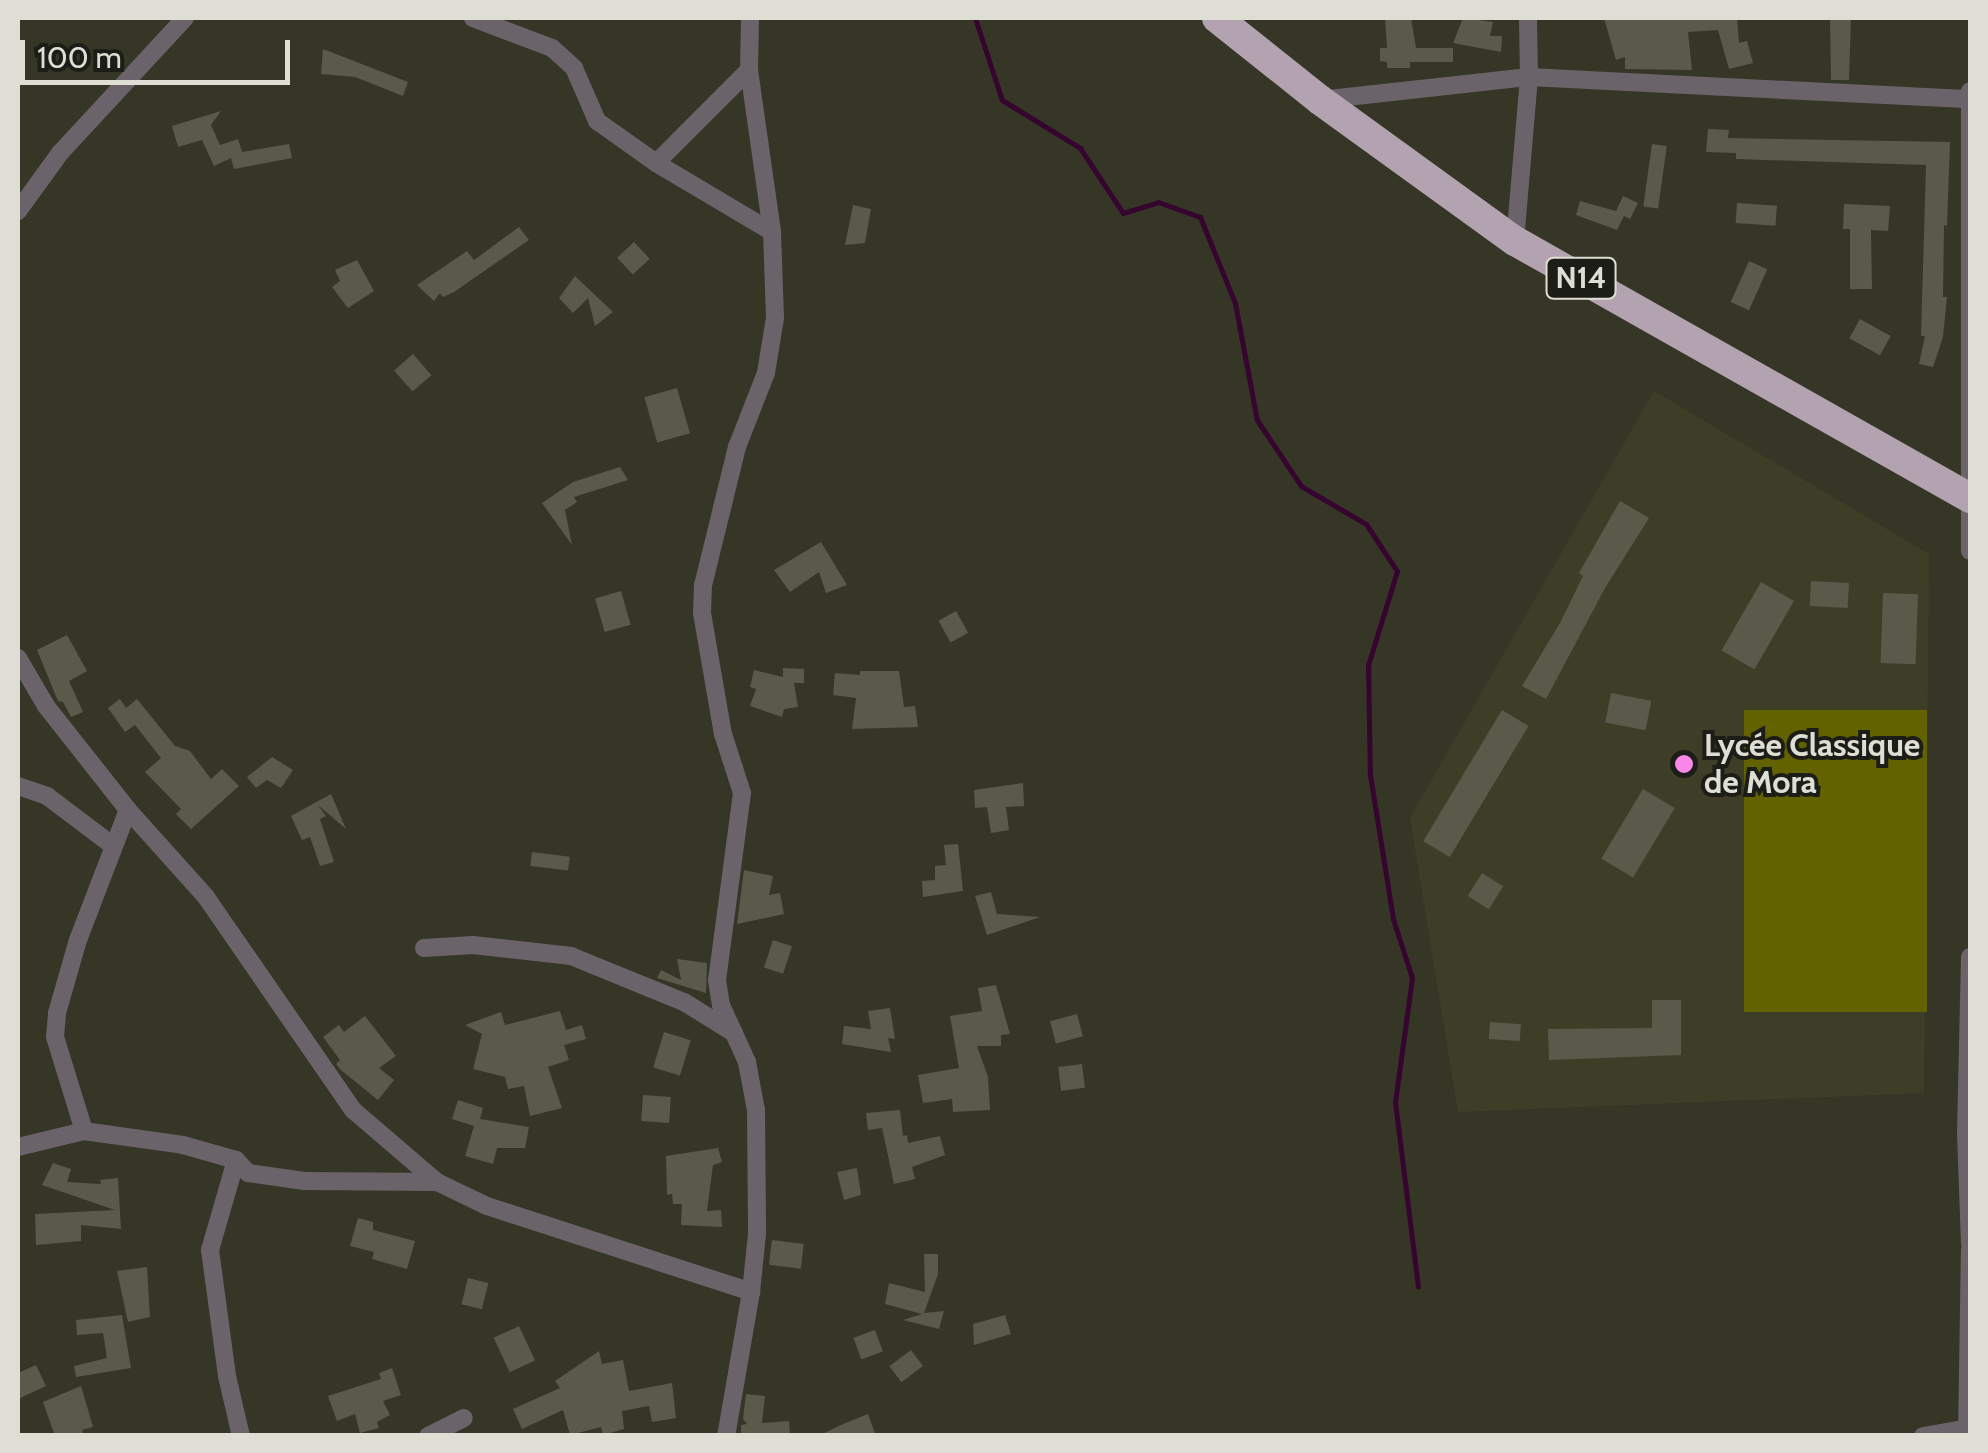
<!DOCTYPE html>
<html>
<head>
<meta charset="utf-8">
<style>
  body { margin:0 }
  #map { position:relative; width:1988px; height:1453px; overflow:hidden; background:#353626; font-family:Cabin,sans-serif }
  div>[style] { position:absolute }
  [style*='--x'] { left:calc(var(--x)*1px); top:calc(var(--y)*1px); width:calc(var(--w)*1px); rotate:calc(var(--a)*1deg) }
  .built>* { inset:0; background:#3e3e28 }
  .green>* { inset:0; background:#636200; transform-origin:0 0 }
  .stream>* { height:5px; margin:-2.5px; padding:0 2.5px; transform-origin:2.5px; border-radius:2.5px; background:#350530 }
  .building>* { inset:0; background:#595a49; transform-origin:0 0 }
  .street>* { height:18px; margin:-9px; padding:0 9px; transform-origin:9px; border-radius:9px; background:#6a6369 }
  .highway>* { height:30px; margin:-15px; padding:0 15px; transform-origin:15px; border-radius:15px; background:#b3a3b0 }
  .dots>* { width:28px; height:28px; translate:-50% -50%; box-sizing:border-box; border:5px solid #1c1d16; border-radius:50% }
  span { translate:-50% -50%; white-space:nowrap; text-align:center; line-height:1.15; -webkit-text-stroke:8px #1c1d16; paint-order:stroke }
  .shield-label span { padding:2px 8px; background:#1c1d16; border:2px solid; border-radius:8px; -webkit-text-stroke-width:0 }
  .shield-label { font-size:30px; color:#deded5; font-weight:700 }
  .poi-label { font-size:32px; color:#deded5; font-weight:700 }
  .left { translate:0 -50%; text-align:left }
  .frame { position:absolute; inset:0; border:20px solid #deded5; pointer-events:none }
  .scale { position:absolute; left:20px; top:40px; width:270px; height:45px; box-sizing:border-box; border:5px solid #deded5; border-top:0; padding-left:12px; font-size:30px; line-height:35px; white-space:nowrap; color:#deded5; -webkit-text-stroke:8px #1c1d16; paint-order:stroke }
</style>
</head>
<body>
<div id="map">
  <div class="built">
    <i style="clip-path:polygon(1654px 391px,1929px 554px,1924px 1093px,1458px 1112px,1410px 818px)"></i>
  </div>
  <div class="green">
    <i style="left:1744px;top:710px;width:183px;height:302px"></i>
  </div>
  <div class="stream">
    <i style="--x:975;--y:18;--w:86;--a:71.8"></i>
    <i style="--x:1002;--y:100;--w:92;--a:31.6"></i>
    <i style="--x:1080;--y:148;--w:78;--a:56.5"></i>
    <i style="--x:1123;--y:213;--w:37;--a:-17"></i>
    <i style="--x:1158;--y:202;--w:45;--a:19.7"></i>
    <i style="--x:1200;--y:217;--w:93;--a:67.9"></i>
    <i style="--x:1235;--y:303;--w:119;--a:79.4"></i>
    <i style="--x:1257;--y:420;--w:79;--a:56.3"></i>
    <i style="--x:1301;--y:486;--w:75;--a:30.3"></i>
    <i style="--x:1366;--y:524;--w:56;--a:56.6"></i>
    <i style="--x:1397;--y:571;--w:98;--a:107.1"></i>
    <i style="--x:1368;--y:665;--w:110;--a:89"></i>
    <i style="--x:1370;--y:775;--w:146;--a:80.9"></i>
    <i style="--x:1393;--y:919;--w:62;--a:72.1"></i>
    <i style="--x:1412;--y:978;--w:125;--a:97.8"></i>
    <i style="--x:1395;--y:1102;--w:186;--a:82.9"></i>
  </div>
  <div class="building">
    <i style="clip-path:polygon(1385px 18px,1411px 18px,1416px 48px,1453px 48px,1453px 62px,1410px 62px,1410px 68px,1387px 68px,1387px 62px,1380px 61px,1380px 48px,1387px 48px)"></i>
    <i style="clip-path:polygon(1463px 18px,1493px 22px,1490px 36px,1502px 36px,1501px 52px,1453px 43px)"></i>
    <i style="clip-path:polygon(1604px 18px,1737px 18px,1739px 43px,1747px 41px,1753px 63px,1729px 69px,1718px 30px,1688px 32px,1692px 70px,1625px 69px,1625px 57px,1616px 60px)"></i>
    <i style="clip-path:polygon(1830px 18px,1851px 18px,1849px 80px,1831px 80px)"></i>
    <i style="clip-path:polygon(323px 49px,408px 82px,403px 96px,355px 77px,321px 74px)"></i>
    <i style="clip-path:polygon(221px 111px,211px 125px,220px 145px,238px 139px,242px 152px,289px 144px,292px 158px,234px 169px,231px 158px,214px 166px,202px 140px,178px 147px,172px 126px)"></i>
    <i style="clip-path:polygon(1708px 129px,1729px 130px,1728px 138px,1950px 142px,1947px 226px,1944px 225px,1943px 297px,1947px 297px,1943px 337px,1933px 367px,1919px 364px,1925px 336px,1921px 336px,1926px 165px,1736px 159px,1736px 153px,1706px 152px)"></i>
    <i style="left:1652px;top:144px;width:15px;height:63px;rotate:8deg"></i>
    <i style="clip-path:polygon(1623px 196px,1638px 203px,1630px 219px,1624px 216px,1617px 230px,1576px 215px,1580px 201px,1616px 211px)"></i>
    <i style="left:1737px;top:203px;width:40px;height:20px;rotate:4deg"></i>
    <i style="clip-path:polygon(1844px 204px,1890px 206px,1888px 231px,1871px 230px,1872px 289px,1850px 289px,1850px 229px,1843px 229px)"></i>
    <i style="clip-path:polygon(853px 205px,871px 209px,865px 243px,845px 245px)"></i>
    <i style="clip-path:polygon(519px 227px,529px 240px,454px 292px,443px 297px,440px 293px,434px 301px,417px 285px,467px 251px,474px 260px)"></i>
    <i style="left:634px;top:242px;width:23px;height:23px;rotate:47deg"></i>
    <i style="clip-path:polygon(357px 260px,374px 291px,348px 308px,332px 287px,340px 281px,335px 270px)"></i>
    <i style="left:1749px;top:261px;width:20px;height:45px;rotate:24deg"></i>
    <i style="clip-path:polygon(575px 276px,613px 312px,595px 326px,588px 298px,573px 313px,559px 298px)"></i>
    <i style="left:1860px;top:319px;width:35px;height:22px;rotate:29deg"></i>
    <i style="left:413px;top:354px;width:28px;height:25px;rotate:49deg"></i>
    <i style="left:677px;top:388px;width:47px;height:34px;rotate:74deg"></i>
    <i style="clip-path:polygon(620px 467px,628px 480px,574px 497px,577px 502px,565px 510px,572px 545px,542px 503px,573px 482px)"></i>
    <i style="clip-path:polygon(1620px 501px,1649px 518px,1605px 588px,1546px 699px,1522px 686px,1560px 623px,1583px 576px,1579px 573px)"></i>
    <i style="clip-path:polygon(821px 542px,847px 585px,826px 593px,819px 572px,790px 592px,774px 570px)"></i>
    <i style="left:1811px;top:581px;width:38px;height:25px;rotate:3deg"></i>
    <i style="left:1761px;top:582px;width:38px;height:79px;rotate:30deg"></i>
    <i style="left:621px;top:591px;width:35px;height:27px;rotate:74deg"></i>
    <i style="left:1883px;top:593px;width:35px;height:70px;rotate:2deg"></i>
    <i style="left:956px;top:611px;width:25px;height:20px;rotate:61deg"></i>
    <i style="clip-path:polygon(67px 635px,87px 671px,69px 681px,83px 712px,71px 717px,63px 702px,58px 701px,37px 650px)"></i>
    <i style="clip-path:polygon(783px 668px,804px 669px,804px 683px,794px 683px,798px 707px,784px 709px,782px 717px,750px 706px,756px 689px,750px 687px,754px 670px,783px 677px)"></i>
    <i style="clip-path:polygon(860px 671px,899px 671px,904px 707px,915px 706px,918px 727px,852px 729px,856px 698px,833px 695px,835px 673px,860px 675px)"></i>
    <i style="left:1611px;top:693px;width:41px;height:30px;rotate:11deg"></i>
    <i style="clip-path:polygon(120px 699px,126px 708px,137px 699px,175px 746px,190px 751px,211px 779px,222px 769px,239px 786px,191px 829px,176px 814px,181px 809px,145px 772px,161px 758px,135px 725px,125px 732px,108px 708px)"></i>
    <i style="left:1502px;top:710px;width:31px;height:153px;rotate:31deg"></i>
    <i style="clip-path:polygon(272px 757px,293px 770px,281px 788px,267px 780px,256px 788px,247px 777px)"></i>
    <i style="clip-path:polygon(1023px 783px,1024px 806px,1006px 807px,1009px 830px,991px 833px,987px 807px,975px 808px,974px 790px)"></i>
    <i style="left:1643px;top:789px;width:37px;height:81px;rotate:31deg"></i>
    <i style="clip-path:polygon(331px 794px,346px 829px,318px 805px,326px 816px,320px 819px,334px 862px,320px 866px,310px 837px,302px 840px,291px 816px)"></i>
    <i style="clip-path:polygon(958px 844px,963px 891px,923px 897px,922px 881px,935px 880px,935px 866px,946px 865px,944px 845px)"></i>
    <i style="left:532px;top:852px;width:38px;height:14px;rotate:7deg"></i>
    <i style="clip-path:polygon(744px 870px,773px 876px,769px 895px,780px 893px,784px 914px,737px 924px)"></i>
    <i style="left:1482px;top:873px;width:25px;height:27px;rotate:32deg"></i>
    <i style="clip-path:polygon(991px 892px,997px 914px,1040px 917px,987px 935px,975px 896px)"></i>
    <i style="left:773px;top:940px;width:20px;height:29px;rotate:18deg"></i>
    <i style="clip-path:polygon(677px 959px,707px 963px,706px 993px,657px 978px,661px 970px,681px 980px)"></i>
    <i style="clip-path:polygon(996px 985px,1010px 1034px,1001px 1035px,1001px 1046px,977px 1046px,988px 1077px,990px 1110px,953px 1112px,952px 1099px,923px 1103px,918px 1075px,959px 1068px,950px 1016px,982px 1011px,978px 988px)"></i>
    <i style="clip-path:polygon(1652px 1000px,1681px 1000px,1681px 1055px,1549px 1060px,1548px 1029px,1652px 1028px)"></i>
    <i style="clip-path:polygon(890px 1008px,895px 1039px,888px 1038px,891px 1052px,842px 1044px,844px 1026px,871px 1029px,868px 1011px)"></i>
    <i style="clip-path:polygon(560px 1011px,566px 1030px,582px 1025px,586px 1039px,564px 1045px,569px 1060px,548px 1067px,562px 1108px,530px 1116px,524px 1086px,508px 1089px,505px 1077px,473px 1069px,482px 1034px,465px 1025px,501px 1012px,505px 1025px)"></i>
    <i style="left:1077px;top:1014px;width:23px;height:28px;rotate:75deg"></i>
    <i style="clip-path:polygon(365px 1016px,396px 1056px,379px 1068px,394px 1080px,378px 1100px,341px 1070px,336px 1064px,340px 1060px,323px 1037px,339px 1025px,344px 1032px)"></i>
    <i style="left:1490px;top:1022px;width:31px;height:17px;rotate:4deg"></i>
    <i style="left:664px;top:1032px;width:28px;height:37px;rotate:17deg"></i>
    <i style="left:1082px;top:1064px;width:24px;height:24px;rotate:83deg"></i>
    <i style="left:643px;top:1095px;width:28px;height:26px;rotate:4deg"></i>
    <i style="clip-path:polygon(458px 1100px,483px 1108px,480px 1119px,529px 1127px,525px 1148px,497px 1148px,493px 1164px,465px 1156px,474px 1126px,452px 1119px)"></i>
    <i style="clip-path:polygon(900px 1110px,903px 1136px,907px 1135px,908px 1143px,940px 1136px,945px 1155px,912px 1167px,915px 1179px,894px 1184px,882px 1128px,868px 1130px,866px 1113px)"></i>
    <i style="clip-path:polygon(718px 1148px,722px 1162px,713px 1165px,707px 1211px,721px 1210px,722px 1227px,681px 1225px,682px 1204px,673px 1204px,672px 1194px,667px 1195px,666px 1156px)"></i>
    <i style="clip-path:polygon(53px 1163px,71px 1169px,67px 1182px,101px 1184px,100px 1180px,118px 1178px,121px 1229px,81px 1225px,81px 1241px,36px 1245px,35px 1214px,115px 1210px,42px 1185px)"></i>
    <i style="clip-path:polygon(857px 1168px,861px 1195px,844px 1200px,837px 1172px)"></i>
    <i style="clip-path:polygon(358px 1218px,373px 1222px,373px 1230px,415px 1241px,407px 1269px,372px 1259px,374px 1252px,350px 1246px)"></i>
    <i style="left:772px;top:1240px;width:32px;height:25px;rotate:7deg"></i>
    <i style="clip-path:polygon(924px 1254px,938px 1254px,938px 1274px,924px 1313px,944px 1311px,939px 1329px,903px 1320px,922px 1314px,885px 1304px,889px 1283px,925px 1292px)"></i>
    <i style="clip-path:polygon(147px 1267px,150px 1317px,128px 1322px,117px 1271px)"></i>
    <i style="left:468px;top:1278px;width:21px;height:27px;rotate:14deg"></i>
    <i style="clip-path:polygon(122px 1315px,131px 1368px,76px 1377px,74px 1366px,107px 1358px,103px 1333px,77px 1335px,76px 1320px)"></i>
    <i style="clip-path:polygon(1005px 1315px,1011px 1334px,974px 1345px,973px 1324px)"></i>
    <i style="left:519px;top:1326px;width:38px;height:28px;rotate:65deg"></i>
    <i style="left:875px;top:1330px;width:23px;height:23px;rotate:70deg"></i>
    <i style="left:911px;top:1350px;width:20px;height:27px;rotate:53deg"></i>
    <i style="clip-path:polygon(599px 1351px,602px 1364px,623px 1360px,629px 1391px,672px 1383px,676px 1418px,652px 1422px,649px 1406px,622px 1411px,624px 1429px,603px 1435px,601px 1427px,570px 1435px,563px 1410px,522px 1429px,513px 1409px,560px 1388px,555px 1381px)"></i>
    <i style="clip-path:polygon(36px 1365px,46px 1386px,18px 1399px,18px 1373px)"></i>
    <i style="clip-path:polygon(392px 1368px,401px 1395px,383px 1401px,390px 1415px,377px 1422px,379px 1428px,360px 1433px,355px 1414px,337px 1421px,328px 1396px,381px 1379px,379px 1373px)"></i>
    <i style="clip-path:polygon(81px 1386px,93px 1427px,82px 1430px,84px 1436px,55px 1436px,43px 1402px)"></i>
    <i style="clip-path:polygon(746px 1394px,765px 1396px,762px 1423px,789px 1421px,790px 1436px,741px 1436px,741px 1425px,747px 1424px,743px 1419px)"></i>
    <i style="clip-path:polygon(868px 1414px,876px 1436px,818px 1436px,843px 1424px)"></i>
  </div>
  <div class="street">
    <i style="--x:473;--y:18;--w:85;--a:20.8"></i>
    <i style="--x:552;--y:48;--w:30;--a:42"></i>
    <i style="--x:574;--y:68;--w:58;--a:66.5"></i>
    <i style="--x:597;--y:121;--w:72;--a:35.4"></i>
    <i style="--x:656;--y:163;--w:135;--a:30.7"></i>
    <i style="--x:750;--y:18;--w:52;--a:91.1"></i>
    <i style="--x:749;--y:70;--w:164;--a:81.9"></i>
    <i style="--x:772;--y:232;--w:86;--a:88"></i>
    <i style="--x:775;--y:318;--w:56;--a:99.3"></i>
    <i style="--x:766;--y:373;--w:79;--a:111.4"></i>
    <i style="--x:737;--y:447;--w:142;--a:103.8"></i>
    <i style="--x:703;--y:585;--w:28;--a:92"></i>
    <i style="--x:702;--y:613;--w:123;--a:80.2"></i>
    <i style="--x:723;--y:734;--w:62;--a:72.1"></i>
    <i style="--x:742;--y:793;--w:189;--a:97.6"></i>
    <i style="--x:717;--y:980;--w:25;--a:81"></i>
    <i style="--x:721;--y:1005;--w:63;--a:65.5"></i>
    <i style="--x:747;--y:1062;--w:49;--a:79.4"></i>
    <i style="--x:756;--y:1110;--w:124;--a:89.5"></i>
    <i style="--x:757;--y:1234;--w:58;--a:95.9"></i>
    <i style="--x:1970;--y:91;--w:460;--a:90"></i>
    <i style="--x:1320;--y:100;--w:210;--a:-6.3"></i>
    <i style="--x:1529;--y:77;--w:442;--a:2.9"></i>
    <i style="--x:656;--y:163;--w:132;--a:-45"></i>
    <i style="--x:18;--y:211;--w:72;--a:-54.1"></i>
    <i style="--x:60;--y:153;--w:184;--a:-47.2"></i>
    <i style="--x:1515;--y:241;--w:165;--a:-85.1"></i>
    <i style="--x:1529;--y:77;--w:59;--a:-91"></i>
    <i style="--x:18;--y:658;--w:56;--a:59.7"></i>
    <i style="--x:46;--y:706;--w:132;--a:51.7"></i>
    <i style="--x:128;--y:810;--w:117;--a:48.1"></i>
    <i style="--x:206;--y:897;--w:259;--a:55.4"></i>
    <i style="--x:353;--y:1110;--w:111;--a:40.6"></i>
    <i style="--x:437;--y:1182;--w:55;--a:25.6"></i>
    <i style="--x:487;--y:1206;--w:278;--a:18"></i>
    <i style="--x:751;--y:1292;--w:146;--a:99.8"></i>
    <i style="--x:18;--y:786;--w:31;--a:19"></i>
    <i style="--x:47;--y:796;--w:81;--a:37"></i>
    <i style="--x:424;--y:948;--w:49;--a:-3.5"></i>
    <i style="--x:473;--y:945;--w:99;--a:6.4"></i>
    <i style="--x:571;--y:956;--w:122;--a:22.2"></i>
    <i style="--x:684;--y:1002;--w:59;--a:31.8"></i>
    <i style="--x:1970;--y:957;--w:177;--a:91.3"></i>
    <i style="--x:1966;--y:1134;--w:109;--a:87.9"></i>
    <i style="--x:84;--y:1131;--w:98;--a:-107.1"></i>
    <i style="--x:55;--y:1037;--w:24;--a:-85"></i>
    <i style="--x:57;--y:1013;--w:76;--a:-74"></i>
    <i style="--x:78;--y:940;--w:139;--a:-69"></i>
    <i style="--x:18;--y:1147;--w:68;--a:-13.6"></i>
    <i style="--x:84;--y:1131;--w:100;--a:8"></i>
    <i style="--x:183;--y:1145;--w:55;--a:15.8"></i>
    <i style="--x:236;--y:1160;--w:18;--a:47"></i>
    <i style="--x:248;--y:1173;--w:57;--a:8.1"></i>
    <i style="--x:304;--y:1181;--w:133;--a:0.4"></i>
    <i style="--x:236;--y:1160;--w:94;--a:106.1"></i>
    <i style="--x:210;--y:1250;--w:127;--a:82.3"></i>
    <i style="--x:227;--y:1376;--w:62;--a:76.9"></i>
    <i style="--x:428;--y:1436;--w:40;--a:-26.6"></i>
    <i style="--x:1923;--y:1436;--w:48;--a:-9.7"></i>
    <i style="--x:1967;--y:1436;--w:187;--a:-89.1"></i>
  </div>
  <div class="highway">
    <i style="--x:1217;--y:18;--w:132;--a:38.5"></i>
    <i style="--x:1320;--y:100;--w:241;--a:35.9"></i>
    <i style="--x:1515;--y:241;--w:523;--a:29.46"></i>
  </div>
  <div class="dots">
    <i style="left:1684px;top:764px;background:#f987e8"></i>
  </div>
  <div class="shield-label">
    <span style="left:1581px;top:278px">N14</span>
  </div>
  <div class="poi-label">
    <span class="left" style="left:1704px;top:764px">Lycée Classique<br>de Mora</span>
  </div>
  <div class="frame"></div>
  <div class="scale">100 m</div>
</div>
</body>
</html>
